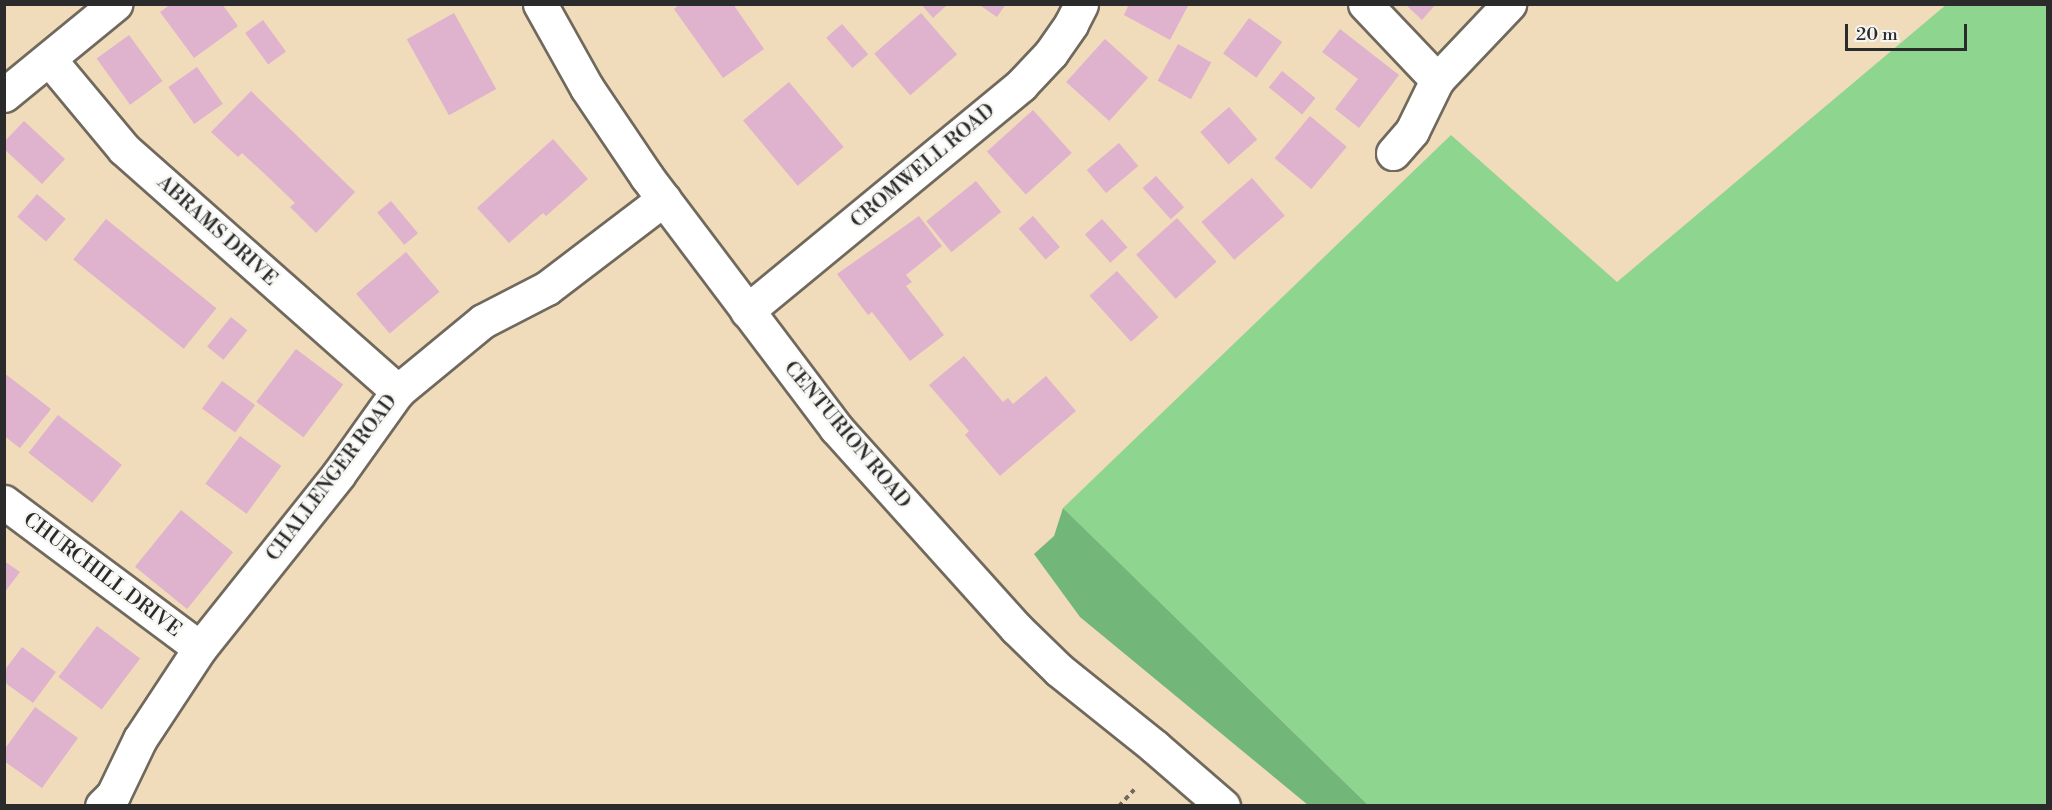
<!DOCTYPE html>
<html>
<head>
<meta charset="utf-8">
<style>
  body { margin:0 }
  #map { position:relative; width:2052px; height:810px; overflow:hidden; background:#f0dcbb; font-family:"Libre Bodoni",serif }
  div>[style] { position:absolute }
  [style*='--x'] { left:calc(var(--x)*1px); top:calc(var(--y)*1px); width:calc(var(--w)*1px); rotate:calc(var(--a)*1deg) }
  .green>* { inset:0; background:#8ed58f }
  .forest>* { inset:0; background:#72b67a }
  .building>* { inset:0; background:#dfb2cd; transform-origin:0 0 }
  .path>* { height:4px; margin-top:-2px; transform-origin:0; background:repeating-linear-gradient(90deg,#70695d 0 4.5px,transparent 0 9px) }
  .roads { filter:drop-shadow(2px 0 #70695d) drop-shadow(-2px 0 #70695d) drop-shadow(0 2px #70695d) drop-shadow(0 -2px #70695d) }
  .minor>* { height:33px; margin:-16.5px; padding:0 16.5px; transform-origin:16.5px; border-radius:16.5px; background:#fff }
  .tertiary>* { height:33px; margin:-16.5px; padding:0 16.5px; transform-origin:16.5px; border-radius:16.5px; background:#fff }
  span { translate:-50% -50%; white-space:nowrap; text-align:center; line-height:1.15; -webkit-text-stroke:4.5px #f6f6f2; paint-order:stroke }
  .street-label { font-size:20px; color:#2b2b2b }
  .frame { position:absolute; inset:0; border:6px solid #2b2b2b; pointer-events:none }
  .scale { position:absolute; left:1845px; top:24px; width:122px; height:27px; box-sizing:border-box; border:3px solid #2b2b2b; border-top:0; padding-left:8px; font-size:18px; line-height:21px; white-space:nowrap; color:#2b2b2b; -webkit-text-stroke:4px #f6f6f2; paint-order:stroke }
</style>
</head>
<body>
<div id="map">
  <div class="green">
    <i style="clip-path:polygon(1947px 4px,2047px 5px,2047px 805px,1368px 805px,1063px 508px,1451px 135px,1617px 282px)"></i>
  </div>
  <div class="forest">
    <i style="clip-path:polygon(1063px 508px,1368px 805px,1308px 805px,1080px 617px,1034px 554px,1054px 536px)"></i>
  </div>
  <div class="building">
    <i style="clip-path:polygon(171px 4px,222px 4px,238px 26px,194px 58px,160px 12px)"></i>
    <i style="clip-path:polygon(680px 4px,733px 4px,764px 49px,723px 78px,674px 9px)"></i>
    <i style="clip-path:polygon(921px 4px,948px 4px,933px 18px)"></i>
    <i style="clip-path:polygon(978px 4px,1006px 4px,997px 17px)"></i>
    <i style="clip-path:polygon(1129px 4px,1189px 4px,1170px 40px,1124px 15px)"></i>
    <i style="clip-path:polygon(1405px 4px,1436px 4px,1422px 20px)"></i>
    <i style="left:454px;top:13px;width:87px;height:54px;rotate:61deg"></i>
    <i style="left:921px;top:13px;width:55px;height:62px;rotate:49deg"></i>
    <i style="left:1249px;top:18px;width:41px;height:44px;rotate:36deg"></i>
    <i style="left:263px;top:20px;width:39px;height:22px;rotate:54deg"></i>
    <i style="left:842px;top:24px;width:40px;height:21px;rotate:49deg"></i>
    <i style="clip-path:polygon(1340px 29px,1399px 75px,1359px 128px,1335px 109px,1358px 79px,1322px 52px)"></i>
    <i style="left:129px;top:35px;width:57px;height:40px;rotate:54deg"></i>
    <i style="left:1105px;top:39px;width:58px;height:58px;rotate:42deg"></i>
    <i style="left:1178px;top:44px;width:38px;height:42px;rotate:29deg"></i>
    <i style="left:197px;top:67px;width:45px;height:35px;rotate:55deg"></i>
    <i style="left:1282px;top:71px;width:43px;height:21px;rotate:39deg"></i>
    <i style="left:789px;top:82px;width:85px;height:60px;rotate:50deg"></i>
    <i style="clip-path:polygon(251px 91px,355px 192px,316px 233px,290px 207px,295px 203px,268px 177px,242px 153px,238px 157px,211px 132px)"></i>
    <i style="left:1229px;top:107px;width:43px;height:38px;rotate:49deg"></i>
    <i style="left:1033px;top:110px;width:58px;height:62px;rotate:48deg"></i>
    <i style="left:1310px;top:116px;width:48px;height:55px;rotate:40deg"></i>
    <i style="clip-path:polygon(24px 121px,65px 159px,42px 184px,4px 149px,4px 142px)"></i>
    <i style="clip-path:polygon(553px 139px,588px 179px,546px 216px,543px 213px,509px 243px,477px 208px)"></i>
    <i style="left:1119px;top:143px;width:30px;height:42px;rotate:50deg"></i>
    <i style="left:1156px;top:176px;width:42px;height:18px;rotate:48deg"></i>
    <i style="left:1252px;top:178px;width:50px;height:67px;rotate:49deg"></i>
    <i style="left:976px;top:181px;width:40px;height:64px;rotate:51deg"></i>
    <i style="left:37px;top:194px;width:38px;height:30px;rotate:41deg"></i>
    <i style="left:391px;top:201px;width:42px;height:18px;rotate:50deg"></i>
    <i style="clip-path:polygon(919px 216px,942px 246px,906px 275px,912px 282px,906px 286px,944px 335px,910px 361px,872px 312px,868px 315px,837px 274px)"></i>
    <i style="left:1033px;top:216px;width:41px;height:19px;rotate:49deg"></i>
    <i style="left:1177px;top:218px;width:59px;height:55px;rotate:48deg"></i>
    <i style="left:106px;top:219px;width:142px;height:52px;rotate:39deg"></i>
    <i style="left:1102px;top:219px;width:38px;height:23px;rotate:48deg"></i>
    <i style="left:406px;top:252px;width:52px;height:65px;rotate:50deg"></i>
    <i style="left:1117px;top:271px;width:62px;height:37px;rotate:48deg"></i>
    <i style="left:231px;top:317px;width:21px;height:38px;rotate:39deg"></i>
    <i style="left:296px;top:349px;width:59px;height:66px;rotate:37deg"></i>
    <i style="clip-path:polygon(964px 356px,1003px 402px,1008px 398px,1013px 404px,1046px 376px,1076px 411px,1000px 476px,965px 435px,969px 431px,929px 385px)"></i>
    <i style="clip-path:polygon(4px 373px,51px 409px,20px 448px,4px 436px)"></i>
    <i style="left:222px;top:381px;width:41px;height:34px;rotate:36deg"></i>
    <i style="left:58px;top:415px;width:81px;height:48px;rotate:38deg"></i>
    <i style="left:240px;top:436px;width:51px;height:59px;rotate:36deg"></i>
    <i style="left:181px;top:510px;width:67px;height:73px;rotate:39deg"></i>
    <i style="clip-path:polygon(4px 561px,20px 572px,4px 593px)"></i>
    <i style="left:97px;top:626px;width:54px;height:64px;rotate:37deg"></i>
    <i style="clip-path:polygon(22px 647px,56px 672px,33px 703px,4px 682px,4px 671px)"></i>
    <i style="clip-path:polygon(35px 707px,78px 738px,42px 788px,4px 761px,4px 750px)"></i>
  </div>
  <div class="path">
    <i style="--x:1119;--y:806;--w:25;--a:-47"></i>
  </div>
  <div class="roads">
    <div class="minor">
      <i style="--x:1365;--y:4;--w:105;--a:46.5"></i>
      <i style="--x:49;--y:59;--w:117;--a:50.2"></i>
      <i style="--x:124;--y:149;--w:366;--a:41.5"></i>
      <i style="--x:4;--y:95;--w:144;--a:-39.3"></i>
      <i style="--x:1393;--y:153;--w:29;--a:-49"></i>
      <i style="--x:1412;--y:131;--w:57;--a:-63.9"></i>
      <i style="--x:1437;--y:80;--w:105;--a:-46.5"></i>
      <i style="--x:747;--y:311;--w:355;--a:-39.5"></i>
      <i style="--x:1021;--y:85;--w:44;--a:-46.8"></i>
      <i style="--x:1051;--y:53;--w:35;--a:-55"></i>
      <i style="--x:1071;--y:24;--w:22;--a:-63"></i>
      <i style="--x:4;--y:502;--w:244;--a:36.7"></i>
      <i style="--x:102;--y:806;--w:16;--a:-45"></i>
      <i style="--x:113;--y:795;--w:62;--a:-64.3"></i>
      <i style="--x:140;--y:739;--w:109;--a:-56.6"></i>
      <i style="--x:200;--y:648;--w:221;--a:-51.4"></i>
      <i style="--x:338;--y:475;--w:103;--a:-54.5"></i>
      <i style="--x:398;--y:391;--w:110;--a:-39.5"></i>
      <i style="--x:483;--y:321;--w:72;--a:-27.3"></i>
      <i style="--x:547;--y:288;--w:147;--a:-37.3"></i>
    </div>
    <div class="tertiary">
      <i style="--x:540;--y:4;--w:96;--a:60.8"></i>
      <i style="--x:587;--y:88;--w:107;--a:56"></i>
      <i style="--x:647;--y:177;--w:314;--a:53"></i>
      <i style="--x:836;--y:428;--w:269;--a:48"></i>
      <i style="--x:1016;--y:628;--w:60;--a:44.3"></i>
      <i style="--x:1059;--y:670;--w:123;--a:38.7"></i>
      <i style="--x:1155;--y:747;--w:90;--a:40.9"></i>
    </div>
  </div>
  <div class="street-label">
    <span style="left:923px;top:166px;rotate:-40deg">CROMWELL ROAD</span>
    <span style="left:217px;top:231px;rotate:42deg">ABRAMS DRIVE</span>
    <span style="left:847px;top:435px;rotate:50deg">CENTURION ROAD</span>
    <span style="left:332px;top:478px;rotate:-53deg">CHALLENGER ROAD</span>
    <span style="left:102px;top:575px;rotate:37deg">CHURCHILL DRIVE</span>
  </div>
  <div class="frame"></div>
  <div class="scale">20 m</div>
</div>
</body>
</html>
